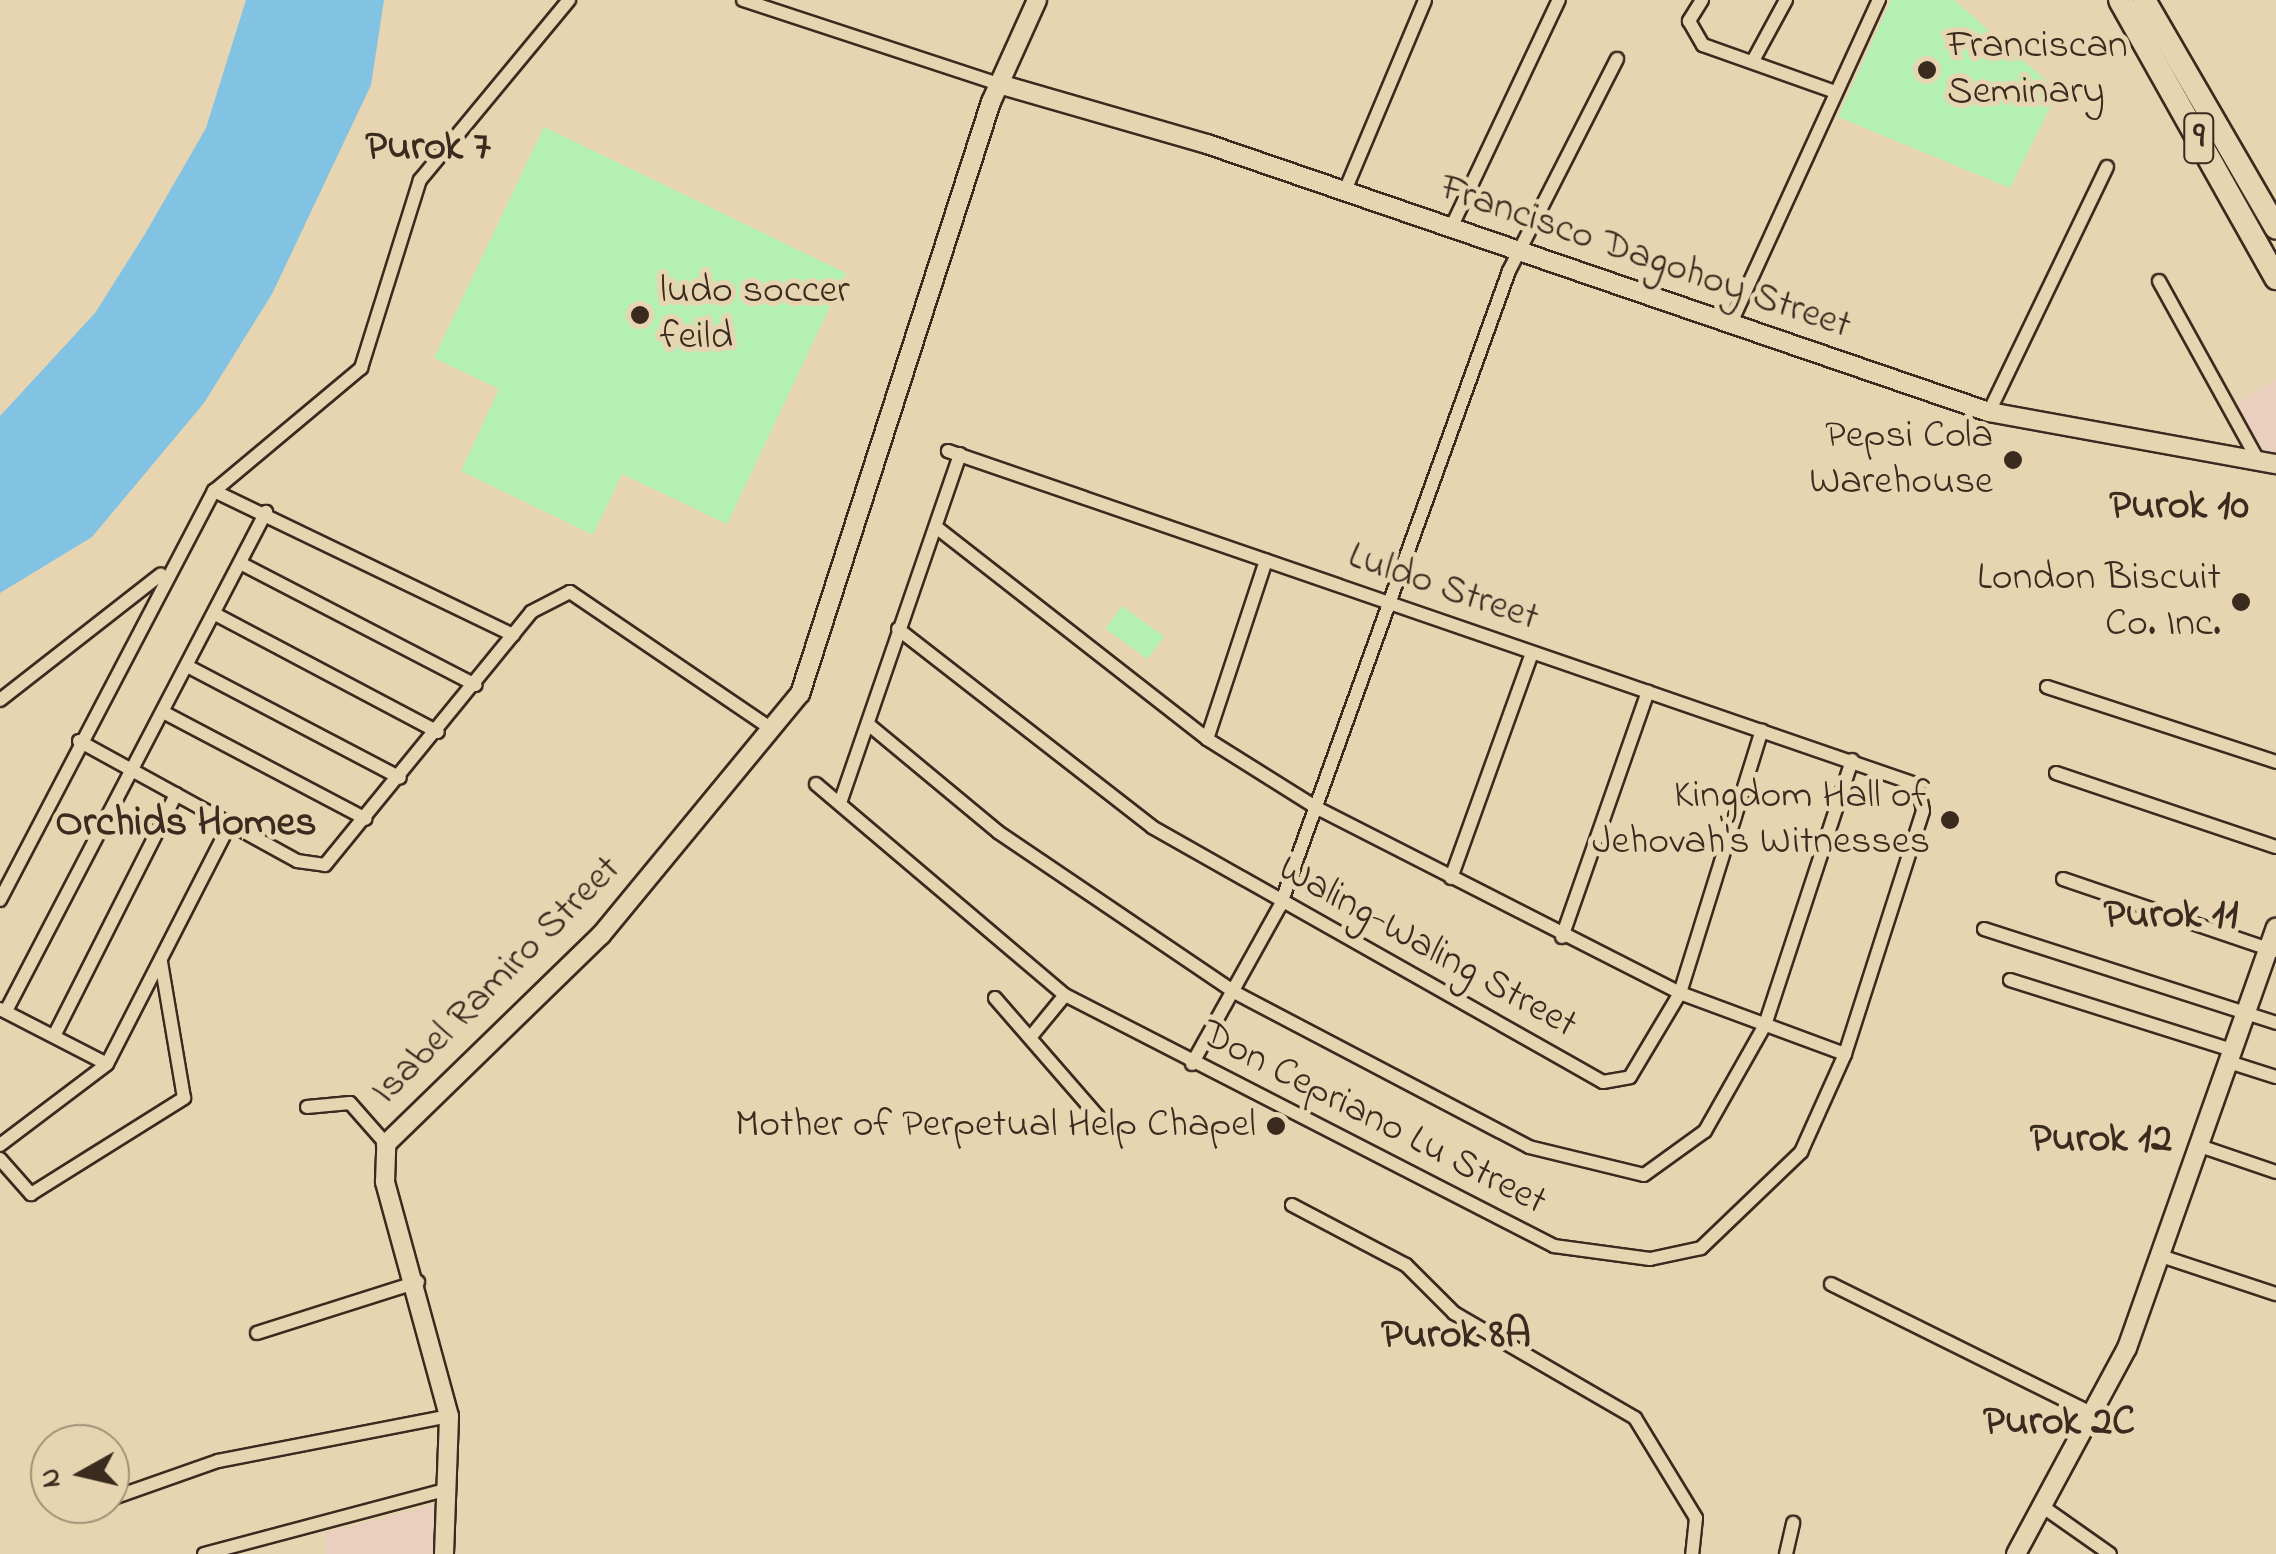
<!DOCTYPE html>
<html>
<head>
<meta charset="utf-8">
<style>
  body { margin:0 }
  #map { position:relative; width:2276px; height:1554px; overflow:hidden; background:#e7d5b2; font-family:"Indie Flower",sans-serif }
  div>[style] { position:absolute }
  [style*='--x'] { left:calc(var(--x)*1px); top:calc(var(--y)*1px); width:calc(var(--w)*1px); rotate:calc(var(--a)*1deg) }
  .built>* { inset:0; background:#eacebe }
  .green>* { inset:0; background:#b4efb4; transform-origin:0 0 }
  .water>* { inset:0; background:#82c2e2 }
  .roads { filter:drop-shadow(2px 0 #3b2a1e) drop-shadow(-2px 0 #3b2a1e) drop-shadow(0 2px #3b2a1e) drop-shadow(0 -2px #3b2a1e) }
  .street>* { height:12px; margin:-6px; padding:0 6px; transform-origin:6px; border-radius:6px; background:#e7d5b2 }
  .secondary>* { height:18px; margin:-9px; padding:0 9px; transform-origin:9px; border-radius:9px; background:#e7d5b2 }
  .highway>* { height:22px; margin:-11px; padding:0 11px; transform-origin:11px; border-radius:11px; background:#e7d5b2 }
  .dots>* { width:28px; height:28px; translate:-50% -50%; box-sizing:border-box; border:5px solid #e7d5b2; border-radius:50% }
  span { translate:-50% -50%; white-space:nowrap; text-align:center; line-height:1.15; -webkit-text-stroke:10px #e7d5b2; paint-order:stroke }
  .shield-label span { padding:2px 8px; background:#e7d5b2; border:2px solid; border-radius:8px; -webkit-text-stroke-width:0 }
  .shield-label { font-size:38px; color:#3b2a1e; font-weight:700 }
  .poi-label { font-size:40px; color:#3b2a1e }
  .left { translate:0 -50%; text-align:left }
  .right { translate:-100% -50%; text-align:right }
  .street-label { font-size:40px; color:#3b2a1e }
  .neighbourhood-label { font-size:42px; color:#3b2a1e; font-weight:700 }
  .north { position:absolute; left:30px; top:1424px; width:100px; height:100px; box-sizing:border-box; background:#e7d5b2; border:2px solid #a29177; border-radius:50%; rotate:262deg; font-size:28px; font-weight:700; line-height:40px; text-align:center; color:#3b2a1e }
  .north::after { content:''; display:block; margin:auto; width:35px; height:45px; background:#3b2a1e; clip-path:polygon(50% 0,100% 100%,50% 72%,0 100%) }
</style>
</head>
<body>
<div id="map">
  <div class="built">
    <i style="clip-path:polygon(2276px 379px,2276px 458px,2262px 452px,2235px 405px)"></i>
    <i style="clip-path:polygon(437px 1504px,434px 1554px,325px 1554px,325px 1533px)"></i>
  </div>
  <div class="green">
    <i style="clip-path:polygon(1891px 0,1954px 0,2058px 91px,2010px 188px,1838px 117px)"></i>
    <i style="clip-path:polygon(544px 127px,846px 273px,727px 524px,622px 474px,593px 535px,461px 471px,499px 389px,434px 358px)"></i>
    <i style="left:1122px;top:606px;width:52px;height:28px;rotate:36deg"></i>
  </div>
  <div class="water">
    <i style="clip-path:polygon(246px 0,384px 0,371px 85px,272px 294px,204px 403px,92px 537px,0 593px,0 416px,95px 313px,145px 234px,206px 128px)"></i>
  </div>
  <div class="roads">
    <div class="street">
      <i style="--x:743;--y:0;--w:269;--a:18.2"></i>
      <i style="--x:1702;--y:0;--w:25;--a:122"></i>
      <i style="--x:1689;--y:21;--w:28;--a:60"></i>
      <i style="--x:1703;--y:45;--w:140;--a:19.6"></i>
      <i style="--x:1754;--y:59;--w:67;--a:-61.5"></i>
      <i style="--x:1344;--y:193;--w:209;--a:-67.2"></i>
      <i style="--x:1451;--y:228;--w:252;--a:-64.7"></i>
      <i style="--x:2159;--y:281;--w:201;--a:61.1"></i>
      <i style="--x:1730;--y:325;--w:358;--a:-65.4"></i>
      <i style="--x:1989;--y:412;--w:272;--a:-64.3"></i>
      <i style="--x:214;--y:491;--w:192;--a:-39.9"></i>
      <i style="--x:361;--y:368;--w:197;--a:-72.6"></i>
      <i style="--x:420;--y:180;--w:234;--a:-50.4"></i>
      <i style="--x:936;--y:527;--w:344;--a:38"></i>
      <i style="--x:1207;--y:739;--w:130;--a:32.1"></i>
      <i style="--x:1317;--y:808;--w:407;--a:27"></i>
      <i style="--x:1680;--y:993;--w:176;--a:20.3"></i>
      <i style="--x:242;--y:564;--w:263;--a:27.4"></i>
      <i style="--x:215;--y:614;--w:252;--a:27.9"></i>
      <i style="--x:898;--y:629;--w:322;--a:37.9"></i>
      <i style="--x:1152;--y:827;--w:518;--a:29.48"></i>
      <i style="--x:1603;--y:1082;--w:27;--a:-10"></i>
      <i style="--x:1630;--y:1077;--w:98;--a:-59.2"></i>
      <i style="--x:1680;--y:993;--w:275;--a:-72.7"></i>
      <i style="--x:189;--y:667;--w:238;--a:27.7"></i>
      <i style="--x:2047;--y:687;--w:241;--a:18.1"></i>
      <i style="--x:0;--y:700;--w:204;--a:-38"></i>
      <i style="--x:163;--y:712;--w:229;--a:27.8"></i>
      <i style="--x:868;--y:724;--w:169;--a:39.7"></i>
      <i style="--x:998;--y:832;--w:285;--a:34.1"></i>
      <i style="--x:1234;--y:992;--w:333;--a:27.7"></i>
      <i style="--x:1529;--y:1147;--w:118;--a:13.7"></i>
      <i style="--x:1644;--y:1175;--w:75;--a:-35.8"></i>
      <i style="--x:1705;--y:1131;--w:122;--a:-60.5"></i>
      <i style="--x:1765;--y:1025;--w:279;--a:-71.8"></i>
      <i style="--x:1207;--y:739;--w:188;--a:-71.7"></i>
      <i style="--x:79;--y:741;--w:249;--a:28.8"></i>
      <i style="--x:297;--y:861;--w:28;--a:8"></i>
      <i style="--x:325;--y:865;--w:326;--a:-50.8"></i>
      <i style="--x:531;--y:612;--w:44;--a:-27.1"></i>
      <i style="--x:570;--y:592;--w:242;--a:34.2"></i>
      <i style="--x:2056;--y:773;--w:232;--a:18.6"></i>
      <i style="--x:816;--y:784;--w:326;--a:40.3"></i>
      <i style="--x:1065;--y:995;--w:550;--a:27.17"></i>
      <i style="--x:1554;--y:1246;--w:97;--a:7.7"></i>
      <i style="--x:1650;--y:1259;--w:52;--a:-12.2"></i>
      <i style="--x:1701;--y:1248;--w:139;--a:-43.8"></i>
      <i style="--x:1801;--y:1152;--w:107;--a:-65.8"></i>
      <i style="--x:1845;--y:1054;--w:255;--a:-72.2"></i>
      <i style="--x:1923;--y:811;--w:26;--a:-101"></i>
      <i style="--x:1918;--y:785;--w:1026;--a:-161"></i>
      <i style="--x:840;--y:803;--w:369;--a:-71"></i>
      <i style="--x:1451;--y:878;--w:239;--a:-70.2"></i>
      <i style="--x:2063;--y:879;--w:223;--a:18.8"></i>
      <i style="--x:0;--y:900;--w:462;--a:-62.4"></i>
      <i style="--x:214;--y:491;--w:332;--a:25.7"></i>
      <i style="--x:1984;--y:929;--w:307;--a:17.8"></i>
      <i style="--x:1562;--y:937;--w:260;--a:-70.7"></i>
      <i style="--x:2010;--y:980;--w:236;--a:17.5"></i>
      <i style="--x:995;--y:998;--w:160;--a:49"></i>
      <i style="--x:0;--y:1009;--w:120;--a:27.2"></i>
      <i style="--x:6;--y:1011;--w:563;--a:-62.48"></i>
      <i style="--x:1033;--y:1034;--w:50;--a:-50.6"></i>
      <i style="--x:54;--y:1036;--w:271;--a:-63.2"></i>
      <i style="--x:2232;--y:1063;--w:46;--a:17.7"></i>
      <i style="--x:1192;--y:1064;--w:181;--a:-60.9"></i>
      <i style="--x:1280;--y:906;--w:675;--a:-70.17"></i>
      <i style="--x:1509;--y:271;--w:238;--a:-63"></i>
      <i style="--x:307;--y:1107;--w:43;--a:-5.3"></i>
      <i style="--x:350;--y:1103;--w:55;--a:48.7"></i>
      <i style="--x:0;--y:1145;--w:134;--a:-37.1"></i>
      <i style="--x:107;--y:1064;--w:270;--a:-62.9"></i>
      <i style="--x:2203;--y:1147;--w:77;--a:18.9"></i>
      <i style="--x:0;--y:1159;--w:47;--a:48.5"></i>
      <i style="--x:31;--y:1194;--w:181;--a:-32.1"></i>
      <i style="--x:184;--y:1098;--w:138;--a:-99.6"></i>
      <i style="--x:1292;--y:1205;--w:129;--a:27.8"></i>
      <i style="--x:1406;--y:1265;--w:68;--a:45"></i>
      <i style="--x:1454;--y:1313;--w:209;--a:30.1"></i>
      <i style="--x:1635;--y:1418;--w:117;--a:58.6"></i>
      <i style="--x:1696;--y:1518;--w:36;--a:96"></i>
      <i style="--x:2164;--y:1257;--w:118;--a:18.3"></i>
      <i style="--x:1831;--y:1284;--w:297;--a:26.4"></i>
      <i style="--x:257;--y:1333;--w:169;--a:-17.6"></i>
      <i style="--x:110;--y:1499;--w:114;--a:-19.4"></i>
      <i style="--x:218;--y:1461;--w:235;--a:-11"></i>
      <i style="--x:2046;--y:1509;--w:78;--a:35.1"></i>
      <i style="--x:204;--y:1554;--w:253;--a:-14.9"></i>
      <i style="--x:1786;--y:1554;--w:32;--a:-77"></i>
    </div>
    <div class="secondary">
      <i style="--x:999;--y:84;--w:216;--a:16.1"></i>
      <i style="--x:1207;--y:144;--w:827;--a:18.92"></i>
      <i style="--x:1989;--y:412;--w:292;--a:10.3"></i>
      <i style="--x:444;--y:1554;--w:138;--a:-87.9"></i>
      <i style="--x:449;--y:1416;--w:243;--a:-105.3"></i>
      <i style="--x:385;--y:1182;--w:38;--a:-88"></i>
      <i style="--x:386;--y:1144;--w:300;--a:-44.2"></i>
      <i style="--x:601;--y:935;--w:313;--a:-50.5"></i>
      <i style="--x:800;--y:694;--w:622;--a:-72.12"></i>
      <i style="--x:991;--y:102;--w:112;--a:-65.7"></i>
      <i style="--x:2016;--y:1554;--w:234;--a:-61.7"></i>
      <i style="--x:2127;--y:1348;--w:446;--a:-70.5"></i>
    </div>
    <div class="highway">
      <i style="--x:2120;--y:0;--w:319;--a:60.7"></i>
      <i style="--x:2144;--y:0;--w:263;--a:59.9"></i>
    </div>
  </div>
  <div class="dots">
    <i style="left:1927px;top:70px;background:#3b2a1e"></i>
    <i style="left:640px;top:315px;background:#3b2a1e"></i>
    <i style="left:2013px;top:460px;background:#3b2a1e"></i>
    <i style="left:2241px;top:602px;background:#3b2a1e"></i>
    <i style="left:1950px;top:820px;background:#3b2a1e"></i>
    <i style="left:1276px;top:1126px;background:#3b2a1e"></i>
  </div>
  <div class="shield-label">
    <span style="left:2199px;top:138px">9</span>
  </div>
  <div class="poi-label">
    <span class="left" style="left:1947px;top:70px">Franciscan<br>Seminary</span>
    <span class="left" style="left:660px;top:315px">ludo soccer<br>feild</span>
    <span class="right" style="left:1993px;top:460px">Pepsi Cola<br>Warehouse</span>
    <span class="right" style="left:2221px;top:602px">London Biscuit<br>Co. Inc.</span>
    <span class="right" style="left:1930px;top:820px">Kingdom Hall of<br>Jehovah's Witnesses</span>
    <span class="right" style="left:1256px;top:1126px">Mother of Perpetual Help Chapel</span>
  </div>
  <div class="street-label">
    <span style="left:1645px;top:258px;rotate:19deg">Francisco Dagohoy Street</span>
    <span style="left:1443px;top:588px;rotate:19deg">Luldo Street</span>
    <span style="left:1427px;top:948px;rotate:29deg">Waling-Waling Street</span>
    <span style="left:497px;top:981px;rotate:-45deg">Isabel Ramiro Street</span>
    <span style="left:1373px;top:1119px;rotate:27deg">Don Cepriano Lu Street</span>
  </div>
  <div class="neighbourhood-label">
    <span style="left:428px;top:148px">Purok 7</span>
    <span style="left:2179px;top:507px">Purok 10</span>
    <span style="left:186px;top:824px">Orchids Homes</span>
    <span style="left:2171px;top:916px">Purok 11</span>
    <span style="left:2101px;top:1140px">Purok 12</span>
    <span style="left:1456px;top:1336px">Purok 8A</span>
    <span style="left:2059px;top:1423px">Purok 2C</span>
  </div>
  <div class="north">N</div>
</div>
</body>
</html>
